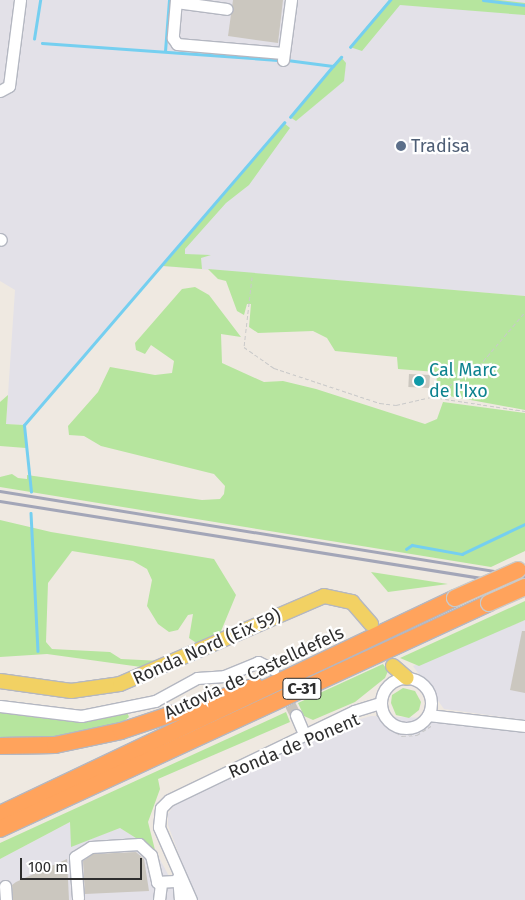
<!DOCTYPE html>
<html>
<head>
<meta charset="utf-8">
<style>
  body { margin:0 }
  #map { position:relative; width:525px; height:900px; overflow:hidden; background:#efe9e1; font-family:"Fira Sans",sans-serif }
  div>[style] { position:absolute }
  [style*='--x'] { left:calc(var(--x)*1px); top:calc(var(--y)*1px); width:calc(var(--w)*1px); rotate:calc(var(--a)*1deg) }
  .industrial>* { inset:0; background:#e3e1e8 }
  .green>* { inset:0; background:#b6e59e }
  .stream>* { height:2.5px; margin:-1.25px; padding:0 1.25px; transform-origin:1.25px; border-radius:1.25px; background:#75cff0 }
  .building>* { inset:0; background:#cbc7bf; transform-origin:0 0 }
  .minor-tunnel>* { height:11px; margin-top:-5.5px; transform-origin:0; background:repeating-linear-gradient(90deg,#c8c4bd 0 11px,transparent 0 16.5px) }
  .path>* { height:1px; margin-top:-0.5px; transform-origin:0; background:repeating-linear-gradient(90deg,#c9c9c9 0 4px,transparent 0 6.5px) }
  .roads { filter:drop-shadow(1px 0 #b4b7c1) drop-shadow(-1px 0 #b4b7c1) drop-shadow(0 1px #b4b7c1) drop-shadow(0 -1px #b4b7c1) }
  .minor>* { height:11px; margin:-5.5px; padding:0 5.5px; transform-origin:5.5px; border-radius:5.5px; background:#fff }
  .minor>.ring { margin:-5.5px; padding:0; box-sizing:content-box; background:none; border:11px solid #fff; border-radius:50% }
  .major>* { height:14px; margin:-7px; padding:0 7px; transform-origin:7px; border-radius:7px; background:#f2d163 }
  .highway>* { height:16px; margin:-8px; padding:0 8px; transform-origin:8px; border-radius:8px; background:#ffa35c }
  .rail>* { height:2.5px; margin:-1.25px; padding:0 1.25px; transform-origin:1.25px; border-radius:1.25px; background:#a3a6b8 }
  .bridges { filter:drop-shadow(1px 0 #c9c9c9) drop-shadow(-1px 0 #c9c9c9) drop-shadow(0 1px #c9c9c9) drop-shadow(0 -1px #c9c9c9) }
  .highway-bridge>* { height:16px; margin:-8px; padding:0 8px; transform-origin:8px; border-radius:8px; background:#ffa35c }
  .dots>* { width:14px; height:14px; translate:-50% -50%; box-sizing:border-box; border:2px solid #fff; border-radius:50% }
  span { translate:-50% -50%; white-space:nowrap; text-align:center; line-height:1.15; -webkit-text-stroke:4.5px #fff; paint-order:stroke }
  .shield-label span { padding:1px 4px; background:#fff; border:1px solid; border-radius:4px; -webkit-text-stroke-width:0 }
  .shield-label { font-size:16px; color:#2e2e2e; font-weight:700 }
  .service-label { font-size:18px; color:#4e5e75 }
  .left { translate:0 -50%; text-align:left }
  .culture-label { font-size:18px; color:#0d838f }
  .street-label { font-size:18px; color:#2e2e2e }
  .scale { position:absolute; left:20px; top:858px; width:122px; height:22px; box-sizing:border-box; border:2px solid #2e2e2e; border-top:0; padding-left:6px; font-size:15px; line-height:18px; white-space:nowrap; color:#2e2e2e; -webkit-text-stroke:4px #fff; paint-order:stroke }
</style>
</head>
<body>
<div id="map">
  <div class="industrial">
    <i style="clip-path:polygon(0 0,525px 0,525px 296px,163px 266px,24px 425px,6px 424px,15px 290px,0 281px)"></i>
    <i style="clip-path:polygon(525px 620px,525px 720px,444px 709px,413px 666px)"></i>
    <i style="clip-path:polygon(371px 716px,426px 718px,525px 732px,525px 900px,196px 900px,168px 825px,168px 814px,176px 802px,343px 724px)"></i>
    <i style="clip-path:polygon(70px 822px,72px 846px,120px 828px,155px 850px,171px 880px,176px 900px,0 900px,0 859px)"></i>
  </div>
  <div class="green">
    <i style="clip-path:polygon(389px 0,499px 0,525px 3px,525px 15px,400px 5px,362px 51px,350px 47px)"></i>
    <i style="clip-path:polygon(341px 57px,346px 63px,344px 81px,296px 121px,290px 117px)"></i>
    <i style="clip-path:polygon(284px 123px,290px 128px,249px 185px,226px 203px,185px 249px,185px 254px,211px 255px,201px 258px,202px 269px,163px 266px)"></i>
    <i style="clip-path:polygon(208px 269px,525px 296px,525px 410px,438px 394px,436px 372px,398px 369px,397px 357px,335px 351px,327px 338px,313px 331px,258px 333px,249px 327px,251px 304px,247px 304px,244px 315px,237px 311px,226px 281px,218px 279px)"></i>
    <i style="clip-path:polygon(195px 287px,209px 295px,241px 337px,221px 334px,222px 363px,264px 382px,283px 381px,316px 389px,425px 424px,437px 419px,443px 402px,525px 413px,525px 551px,491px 567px,0 487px,0 477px,12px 474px,18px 478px,27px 479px,27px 475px,202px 500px,220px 499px,224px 494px,225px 486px,214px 474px,101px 446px,84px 436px,69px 435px,68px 426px,98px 392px,110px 367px,155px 375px,172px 373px,174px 361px,151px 345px,145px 354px,136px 350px,135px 343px,182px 289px)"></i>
    <i style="clip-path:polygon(8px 395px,6px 424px,24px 425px,26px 448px,0 446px,0 402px)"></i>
    <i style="clip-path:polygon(0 520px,51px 532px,214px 559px,236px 595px,219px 636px,198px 644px,189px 638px,193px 614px,188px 615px,178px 630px,169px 632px,158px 624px,147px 606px,152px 580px,147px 569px,133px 561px,72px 551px,48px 583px,46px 642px,52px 649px,110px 652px,121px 659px,162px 661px,141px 667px,47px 654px,0 657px)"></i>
    <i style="clip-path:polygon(371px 572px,448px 584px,388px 592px)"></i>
    <i style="clip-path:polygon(525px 601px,525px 620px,419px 666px,400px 658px)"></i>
    <i style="clip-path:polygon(383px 664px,388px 671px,385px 678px,355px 702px,313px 720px,304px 716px,298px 703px)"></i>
    <i style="clip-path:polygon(403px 688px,415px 691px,421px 702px,419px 710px,409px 718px,396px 715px,391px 703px,392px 695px)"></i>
    <i style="clip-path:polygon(0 712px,47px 719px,91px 719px,127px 712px,129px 717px,118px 726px,47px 741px,0 740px)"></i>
    <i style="clip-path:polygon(286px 712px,290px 722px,158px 779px,160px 789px,148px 822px,155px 850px,120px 828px,71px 847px,70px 822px,0 859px,0 843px)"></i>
  </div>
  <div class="stream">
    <i style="--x:483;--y:0;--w:42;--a:6.8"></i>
    <i style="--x:34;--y:39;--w:39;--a:-81"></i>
    <i style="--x:42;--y:43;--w:236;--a:4.1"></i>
    <i style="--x:350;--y:47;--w:62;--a:-49.6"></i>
    <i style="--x:165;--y:51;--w:51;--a:-85.5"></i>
    <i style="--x:287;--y:60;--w:46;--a:7.4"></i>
    <i style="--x:333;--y:66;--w:12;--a:-48"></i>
    <i style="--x:290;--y:117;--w:67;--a:-49.9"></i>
    <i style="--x:31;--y:492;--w:67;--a:-96"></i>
    <i style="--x:24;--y:425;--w:399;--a:-49.3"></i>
    <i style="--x:31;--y:513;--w:138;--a:87.1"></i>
    <i style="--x:406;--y:549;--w:7;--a:-34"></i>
    <i style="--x:412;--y:545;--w:51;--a:10.2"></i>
    <i style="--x:462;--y:554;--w:70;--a:-25.5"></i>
  </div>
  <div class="building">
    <i style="clip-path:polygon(233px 0,283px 0,278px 43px,228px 36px)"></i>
    <i style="left:409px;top:374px;width:21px;height:13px;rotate:3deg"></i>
    <i style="clip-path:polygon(522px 631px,525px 631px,525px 693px,510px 690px)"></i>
    <i style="clip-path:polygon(136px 852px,144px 859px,149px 891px,85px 894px,83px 861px,93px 854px)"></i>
    <i style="clip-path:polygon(67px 859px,69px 900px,13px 900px,12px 885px,16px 882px)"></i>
  </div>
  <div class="minor-tunnel">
    <i style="--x:283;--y:690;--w:28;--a:63"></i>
  </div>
  <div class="path">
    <i style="--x:252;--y:277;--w:70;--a:96.5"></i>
    <i style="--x:244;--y:347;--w:37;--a:35"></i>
    <i style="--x:274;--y:368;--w:112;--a:18.3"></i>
    <i style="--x:380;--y:403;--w:16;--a:7"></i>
    <i style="--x:396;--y:405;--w:37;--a:-13"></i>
    <i style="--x:432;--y:397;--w:94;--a:8.6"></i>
    <i style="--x:432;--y:397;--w:56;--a:-33.4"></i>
    <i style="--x:479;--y:366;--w:71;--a:-49.6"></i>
    <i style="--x:376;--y:714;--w:21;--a:47"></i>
    <i style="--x:390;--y:729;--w:14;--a:30"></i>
    <i style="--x:402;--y:736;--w:15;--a:-4"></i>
    <i style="--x:417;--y:735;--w:17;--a:-33"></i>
  </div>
  <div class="roads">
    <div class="minor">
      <i style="--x:176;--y:0;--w:38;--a:95"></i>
      <i style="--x:173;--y:38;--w:7;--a:56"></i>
      <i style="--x:177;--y:44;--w:106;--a:4.9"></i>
      <i style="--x:176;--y:2;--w:51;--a:7.8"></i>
      <i style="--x:283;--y:60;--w:61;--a:-82.4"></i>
      <i style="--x:0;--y:91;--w:10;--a:-29"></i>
      <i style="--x:9;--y:86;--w:87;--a:-82.7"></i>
      <i style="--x:0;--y:239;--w:1;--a:45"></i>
      <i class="ring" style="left:381px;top:678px;width:39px;height:39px"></i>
      <i style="--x:0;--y:706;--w:82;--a:7"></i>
      <i style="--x:81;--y:716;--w:76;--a:-11.5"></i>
      <i style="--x:155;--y:701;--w:48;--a:-28.7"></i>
      <i style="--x:197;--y:678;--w:27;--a:-4"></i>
      <i style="--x:224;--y:676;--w:37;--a:-22"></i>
      <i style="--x:258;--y:662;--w:17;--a:25"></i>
      <i style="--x:296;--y:715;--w:21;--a:67"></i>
      <i style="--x:428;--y:715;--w:98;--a:6.5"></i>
      <i style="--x:178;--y:877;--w:23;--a:85"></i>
      <i style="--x:5;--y:886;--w:14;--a:86"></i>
      <i style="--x:78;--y:898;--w:41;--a:-94.2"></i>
      <i style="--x:75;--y:857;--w:19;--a:-32"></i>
      <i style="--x:91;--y:847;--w:48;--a:-3.6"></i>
      <i style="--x:139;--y:844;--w:16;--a:43"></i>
      <i style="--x:151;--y:855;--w:28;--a:77"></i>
      <i style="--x:157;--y:882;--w:22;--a:-3"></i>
      <i style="--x:159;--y:900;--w:16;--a:-83"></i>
      <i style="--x:191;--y:900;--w:80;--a:-113.7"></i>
      <i style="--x:159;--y:827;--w:19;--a:-84"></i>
      <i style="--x:161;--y:808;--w:11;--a:-45"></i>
      <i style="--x:169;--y:800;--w:205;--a:-25.7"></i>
      <i style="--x:354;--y:711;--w:28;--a:-17"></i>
    </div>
    <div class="major">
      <i style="--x:393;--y:666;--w:18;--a:41"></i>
      <i style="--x:0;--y:681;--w:72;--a:8"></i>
      <i style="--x:71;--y:691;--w:49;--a:-8.1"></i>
      <i style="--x:120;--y:684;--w:222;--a:-23.3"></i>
      <i style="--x:324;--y:596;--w:29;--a:12"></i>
      <i style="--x:352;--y:602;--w:29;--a:49"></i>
    </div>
    <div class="highway">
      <i style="--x:0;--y:746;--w:55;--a:-1"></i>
      <i style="--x:55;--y:745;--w:67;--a:-12"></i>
      <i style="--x:121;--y:731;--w:142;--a:-18.4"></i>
      <i style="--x:0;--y:814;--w:504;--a:-25.39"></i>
      <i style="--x:0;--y:829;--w:539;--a:-24.8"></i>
    </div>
  </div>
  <div class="rail">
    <i style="--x:0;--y:491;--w:532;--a:9.2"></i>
    <i style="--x:0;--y:501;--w:532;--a:9.09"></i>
  </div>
  <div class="bridges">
    <div class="highway-bridge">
      <i style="--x:455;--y:598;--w:69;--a:-24"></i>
      <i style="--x:489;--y:603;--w:39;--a:-24"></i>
    </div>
  </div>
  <div class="dots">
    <i style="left:401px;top:146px;background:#5c6f8a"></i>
    <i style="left:419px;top:381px;background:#0f9aa8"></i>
  </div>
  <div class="shield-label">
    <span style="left:302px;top:689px">C-31</span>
  </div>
  <div class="service-label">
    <span class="left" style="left:411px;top:146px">Tradisa</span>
  </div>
  <div class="culture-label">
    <span class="left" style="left:429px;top:381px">Cal Marc<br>de l'Ixo</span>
  </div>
  <div class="street-label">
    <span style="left:207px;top:647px;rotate:-24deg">Ronda Nord (Eix 59)</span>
    <span style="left:254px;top:673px;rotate:-25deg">Autovia de Castelldefels</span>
    <span style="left:294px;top:746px;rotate:-23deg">Ronda de Ponent</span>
  </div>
  <div class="scale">100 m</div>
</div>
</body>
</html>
